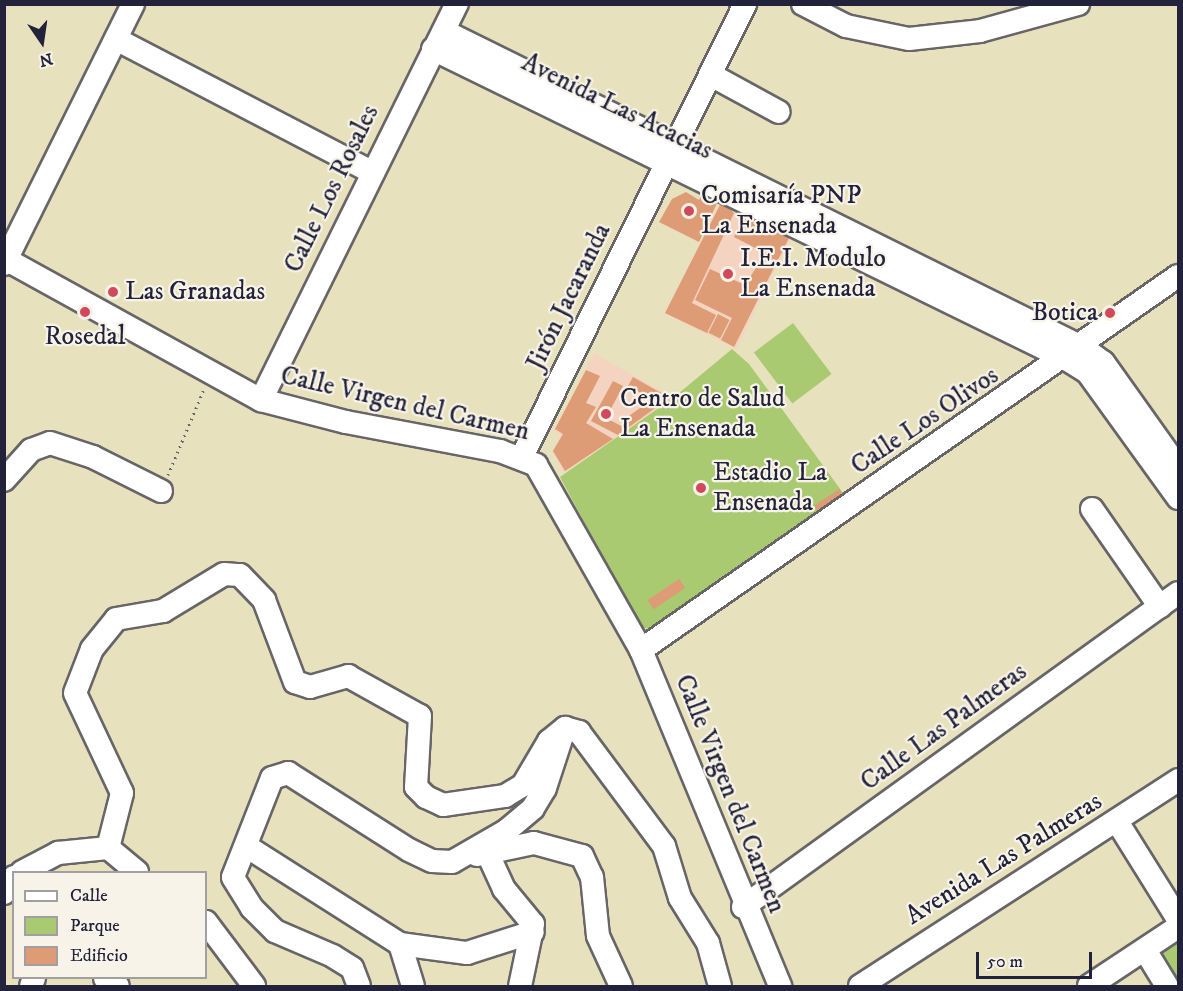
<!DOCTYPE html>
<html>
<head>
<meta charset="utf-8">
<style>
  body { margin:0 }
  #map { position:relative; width:1183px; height:991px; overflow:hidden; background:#e8e1bd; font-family:"IM FELL DW Pica",serif }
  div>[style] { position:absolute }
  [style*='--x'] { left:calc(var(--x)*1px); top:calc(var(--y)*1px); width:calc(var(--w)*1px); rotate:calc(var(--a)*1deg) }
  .built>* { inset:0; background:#f4d3c1; transform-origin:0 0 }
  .green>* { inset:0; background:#aaca72; transform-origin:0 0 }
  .building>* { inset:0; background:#dd9b76; transform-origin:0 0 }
  .path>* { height:3px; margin-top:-1.5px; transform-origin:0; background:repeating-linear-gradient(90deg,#676568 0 1.5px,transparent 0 6px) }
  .roads { filter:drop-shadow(2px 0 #676568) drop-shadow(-2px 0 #676568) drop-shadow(0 2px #676568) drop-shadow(0 -2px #676568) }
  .minor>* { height:22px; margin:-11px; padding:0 11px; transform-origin:11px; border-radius:11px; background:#fff }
  .dots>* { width:16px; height:16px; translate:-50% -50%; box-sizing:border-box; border:3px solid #f7f3e8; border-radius:50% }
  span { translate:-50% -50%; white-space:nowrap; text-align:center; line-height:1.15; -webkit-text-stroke:4.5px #f7f3e8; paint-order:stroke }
  .street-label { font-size:26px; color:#22223b }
  .poi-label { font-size:26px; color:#22223b }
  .left { translate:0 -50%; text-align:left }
  .right { translate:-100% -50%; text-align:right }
  .frame { position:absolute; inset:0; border:6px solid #22223b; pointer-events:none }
  .legend { position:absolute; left:12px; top:871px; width:195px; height:108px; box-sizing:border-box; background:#f7f3e8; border:2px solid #a29fa3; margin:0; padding:8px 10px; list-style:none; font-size:18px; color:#22223b }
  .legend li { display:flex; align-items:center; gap:12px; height:30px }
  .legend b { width:30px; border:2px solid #a29fa3 }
  .north { position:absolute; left:12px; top:12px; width:60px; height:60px; -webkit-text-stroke:4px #f7f3e8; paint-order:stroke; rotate:167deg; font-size:16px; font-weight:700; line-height:24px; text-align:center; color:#22223b }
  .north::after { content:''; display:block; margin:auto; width:21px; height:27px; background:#22223b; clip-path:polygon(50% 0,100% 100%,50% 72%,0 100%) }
  .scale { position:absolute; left:976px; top:952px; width:116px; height:27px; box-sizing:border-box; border:3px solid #22223b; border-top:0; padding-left:8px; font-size:18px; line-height:21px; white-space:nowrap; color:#22223b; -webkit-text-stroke:4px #f7f3e8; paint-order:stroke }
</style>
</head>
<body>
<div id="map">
  <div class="built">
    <i style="left:721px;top:200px;width:79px;height:127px;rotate:26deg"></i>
    <i style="clip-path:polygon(594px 353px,673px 398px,564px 473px,552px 451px,561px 435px,554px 431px)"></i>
  </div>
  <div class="green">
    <i style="left:793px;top:323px;width:64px;height:49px;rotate:53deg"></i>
    <i style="clip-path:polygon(732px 349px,749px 364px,846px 497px,651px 629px,640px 627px,560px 477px,673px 398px)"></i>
    <i style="clip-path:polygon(1178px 937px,1178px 986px,1176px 986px,1154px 952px)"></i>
  </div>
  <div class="building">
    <i style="clip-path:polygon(703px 191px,719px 199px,699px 242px,659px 222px,672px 199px,686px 192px,699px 200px)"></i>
    <i style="clip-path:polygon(722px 201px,734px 213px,692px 303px,716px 315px,707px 333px,665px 313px)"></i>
    <i style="clip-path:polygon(744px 216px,789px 238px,734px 347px,721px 340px,732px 318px,695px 300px,710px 269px,745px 285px,763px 257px,765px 253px,734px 237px)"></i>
    <i style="left:718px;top:314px;width:13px;height:21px;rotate:27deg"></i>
    <i style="clip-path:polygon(586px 370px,600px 376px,586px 403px,596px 407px,586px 423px,613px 439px,565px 471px,553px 451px,563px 434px,555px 429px)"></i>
    <i style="clip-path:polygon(633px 377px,670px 398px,661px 404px,628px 386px)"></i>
    <i style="clip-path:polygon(613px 381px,623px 386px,606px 418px,627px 429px,618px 435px,591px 421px)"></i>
    <i style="left:651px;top:400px;width:9px;height:34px;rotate:54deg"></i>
    <i style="left:839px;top:489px;width:11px;height:30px;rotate:56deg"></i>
    <i style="left:679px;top:579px;width:11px;height:38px;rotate:56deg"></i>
  </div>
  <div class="path">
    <i style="--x:168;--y:475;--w:93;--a:-67.3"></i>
  </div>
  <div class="roads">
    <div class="minor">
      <i style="--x:803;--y:4;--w:48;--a:27.1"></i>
      <i style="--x:846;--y:26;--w:64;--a:11.7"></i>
      <i style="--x:909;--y:39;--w:71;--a:-6.4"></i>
      <i style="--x:980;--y:31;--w:102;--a:-15.4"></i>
      <i style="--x:444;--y:31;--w:712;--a:26.35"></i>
      <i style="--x:1082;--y:347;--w:26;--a:36"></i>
      <i style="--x:1103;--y:362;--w:129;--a:54.5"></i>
      <i style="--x:116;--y:39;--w:288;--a:27.5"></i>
      <i style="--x:433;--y:49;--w:705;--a:26.09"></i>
      <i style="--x:1066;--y:359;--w:26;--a:32"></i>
      <i style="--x:1088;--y:373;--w:154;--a:54.2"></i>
      <i style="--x:711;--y:75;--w:77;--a:28.6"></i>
      <i style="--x:7;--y:260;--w:290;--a:28.9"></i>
      <i style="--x:261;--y:400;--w:88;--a:14.5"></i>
      <i style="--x:346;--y:422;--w:157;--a:10.7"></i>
      <i style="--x:500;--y:451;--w:39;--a:21"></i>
      <i style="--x:536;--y:465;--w:213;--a:60.4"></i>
      <i style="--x:641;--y:650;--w:364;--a:67.5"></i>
      <i style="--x:4;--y:264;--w:290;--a:-63.6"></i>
      <i style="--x:261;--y:400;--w:442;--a:-63.7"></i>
      <i style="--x:522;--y:457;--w:505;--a:-63.79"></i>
      <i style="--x:4;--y:480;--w:40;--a:-48"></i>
      <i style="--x:31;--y:450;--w:20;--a:-20"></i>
      <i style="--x:50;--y:443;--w:45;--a:18"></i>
      <i style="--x:93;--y:457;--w:76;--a:26.6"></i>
      <i style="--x:1092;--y:509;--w:119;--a:55.2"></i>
      <i style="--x:641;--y:650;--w:654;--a:-34.86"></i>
      <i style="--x:1118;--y:823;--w:113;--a:58"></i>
      <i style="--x:246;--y:846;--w:183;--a:32.5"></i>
      <i style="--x:400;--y:944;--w:44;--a:72.8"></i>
      <i style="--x:487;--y:852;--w:41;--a:65.3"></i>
      <i style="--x:504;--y:889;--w:45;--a:50.4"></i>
      <i style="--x:533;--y:924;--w:63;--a:101.8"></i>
      <i style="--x:477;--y:855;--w:58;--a:-11.9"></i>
      <i style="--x:534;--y:843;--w:50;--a:15.2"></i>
      <i style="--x:582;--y:856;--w:23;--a:65"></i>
      <i style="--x:592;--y:877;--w:59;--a:84.2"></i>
      <i style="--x:598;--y:936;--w:55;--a:65.3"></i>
      <i style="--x:22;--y:872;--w:41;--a:-27.8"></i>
      <i style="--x:58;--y:853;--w:50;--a:-5.7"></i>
      <i style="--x:137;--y:872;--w:38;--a:-140"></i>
      <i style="--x:108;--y:848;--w:57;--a:-75.7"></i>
      <i style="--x:122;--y:793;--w:110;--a:-115.2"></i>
      <i style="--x:75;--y:693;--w:47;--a:-68.9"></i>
      <i style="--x:92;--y:649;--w:38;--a:-51"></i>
      <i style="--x:116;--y:619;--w:48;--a:-9.7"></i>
      <i style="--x:163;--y:611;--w:71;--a:-31.2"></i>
      <i style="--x:224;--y:574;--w:16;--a:4"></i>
      <i style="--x:240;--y:575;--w:35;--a:46"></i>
      <i style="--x:264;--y:600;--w:88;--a:69.3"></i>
      <i style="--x:295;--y:682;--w:16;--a:18"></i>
      <i style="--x:310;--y:687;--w:40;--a:-16"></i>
      <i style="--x:348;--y:676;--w:82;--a:29.1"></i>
      <i style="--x:420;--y:716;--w:71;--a:93.2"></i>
      <i style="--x:416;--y:787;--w:14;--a:45"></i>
      <i style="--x:426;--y:797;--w:19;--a:25"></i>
      <i style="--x:443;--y:805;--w:63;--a:-8.3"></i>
      <i style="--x:505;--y:796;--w:21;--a:-31"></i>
      <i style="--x:523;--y:785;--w:51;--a:-59.4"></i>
      <i style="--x:549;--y:741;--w:21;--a:-39"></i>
      <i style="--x:565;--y:728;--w:15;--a:16"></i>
      <i style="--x:579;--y:732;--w:142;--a:53.3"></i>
      <i style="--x:664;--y:846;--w:54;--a:72.9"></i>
      <i style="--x:680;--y:898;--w:53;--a:58.1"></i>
      <i style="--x:708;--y:943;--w:45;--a:74.4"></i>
      <i style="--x:4;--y:893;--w:19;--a:-58"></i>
      <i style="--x:743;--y:907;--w:536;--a:-35.82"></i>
      <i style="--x:206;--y:922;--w:80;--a:53.1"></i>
      <i style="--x:400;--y:944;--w:68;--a:7.7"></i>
      <i style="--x:467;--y:953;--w:69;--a:-17.7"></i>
      <i style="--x:1145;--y:950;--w:42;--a:58.6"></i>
      <i style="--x:105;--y:978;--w:15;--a:32"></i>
      <i style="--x:31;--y:986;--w:9;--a:-69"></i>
      <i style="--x:359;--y:986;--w:19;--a:-111"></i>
      <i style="--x:352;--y:968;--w:22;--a:-148"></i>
      <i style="--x:333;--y:956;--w:63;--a:-156.7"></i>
      <i style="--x:275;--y:931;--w:33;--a:-135"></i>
      <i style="--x:252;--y:908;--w:36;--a:-122"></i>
      <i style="--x:233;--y:877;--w:106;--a:-68.5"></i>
      <i style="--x:272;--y:778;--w:17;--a:-17"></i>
      <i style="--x:288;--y:773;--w:143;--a:32.5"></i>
      <i style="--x:409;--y:850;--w:25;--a:26"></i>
      <i style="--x:432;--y:861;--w:20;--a:3"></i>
      <i style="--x:452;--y:862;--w:62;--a:-29.9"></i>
      <i style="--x:506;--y:831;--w:35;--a:-40"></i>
      <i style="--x:533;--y:808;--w:23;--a:-59"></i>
      <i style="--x:545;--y:788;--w:61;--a:-71.9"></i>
      <i style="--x:860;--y:986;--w:379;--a:-32.9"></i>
      <i style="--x:1089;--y:986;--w:107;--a:-33.5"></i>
    </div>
  </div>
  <div class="dots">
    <i style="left:689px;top:211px;background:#d1495b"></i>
    <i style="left:728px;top:274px;background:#d1495b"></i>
    <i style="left:113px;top:292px;background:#d1495b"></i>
    <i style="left:85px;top:312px;background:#d1495b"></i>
    <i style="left:1110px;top:313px;background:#d1495b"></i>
    <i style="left:606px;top:414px;background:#d1495b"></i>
    <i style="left:701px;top:488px;background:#d1495b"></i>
  </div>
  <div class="street-label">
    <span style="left:617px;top:107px;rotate:26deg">Avenida Las Acacias</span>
    <span style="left:332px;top:189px;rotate:-64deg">Calle Los Rosales</span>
    <span style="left:569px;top:297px;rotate:-64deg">Jirón Jacaranda</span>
    <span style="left:405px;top:404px;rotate:13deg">Calle Virgen del Carmen</span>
    <span style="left:925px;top:421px;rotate:-34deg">Calle Los Olivos</span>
    <span style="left:944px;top:727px;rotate:-36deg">Calle Las Palmeras</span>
    <span style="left:730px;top:794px;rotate:68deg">Calle Virgen del Carmen</span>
    <span style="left:1004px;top:859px;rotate:-32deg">Avenida Las Palmeras</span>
  </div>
  <div class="poi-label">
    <span class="left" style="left:701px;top:211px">Comisaría PNP<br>La Ensenada</span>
    <span class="left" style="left:740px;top:274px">I.E.I. Modulo<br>La Ensenada</span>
    <span class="left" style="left:125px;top:292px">Las Granadas</span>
    <span class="right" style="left:1098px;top:313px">Botica</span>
    <span style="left:85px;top:337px">Rosedal</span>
    <span class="left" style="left:620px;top:414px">Centro de Salud<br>La Ensenada</span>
    <span class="left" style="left:713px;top:488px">Estadio La<br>Ensenada</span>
  </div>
  <div class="frame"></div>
  <ul class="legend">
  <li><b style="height:8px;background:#fff"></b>Calle</li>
  <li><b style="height:16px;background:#aaca72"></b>Parque</li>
  <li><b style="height:16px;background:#dd9b76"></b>Edificio</li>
  </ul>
  <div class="north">N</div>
  <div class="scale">50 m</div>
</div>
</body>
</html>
